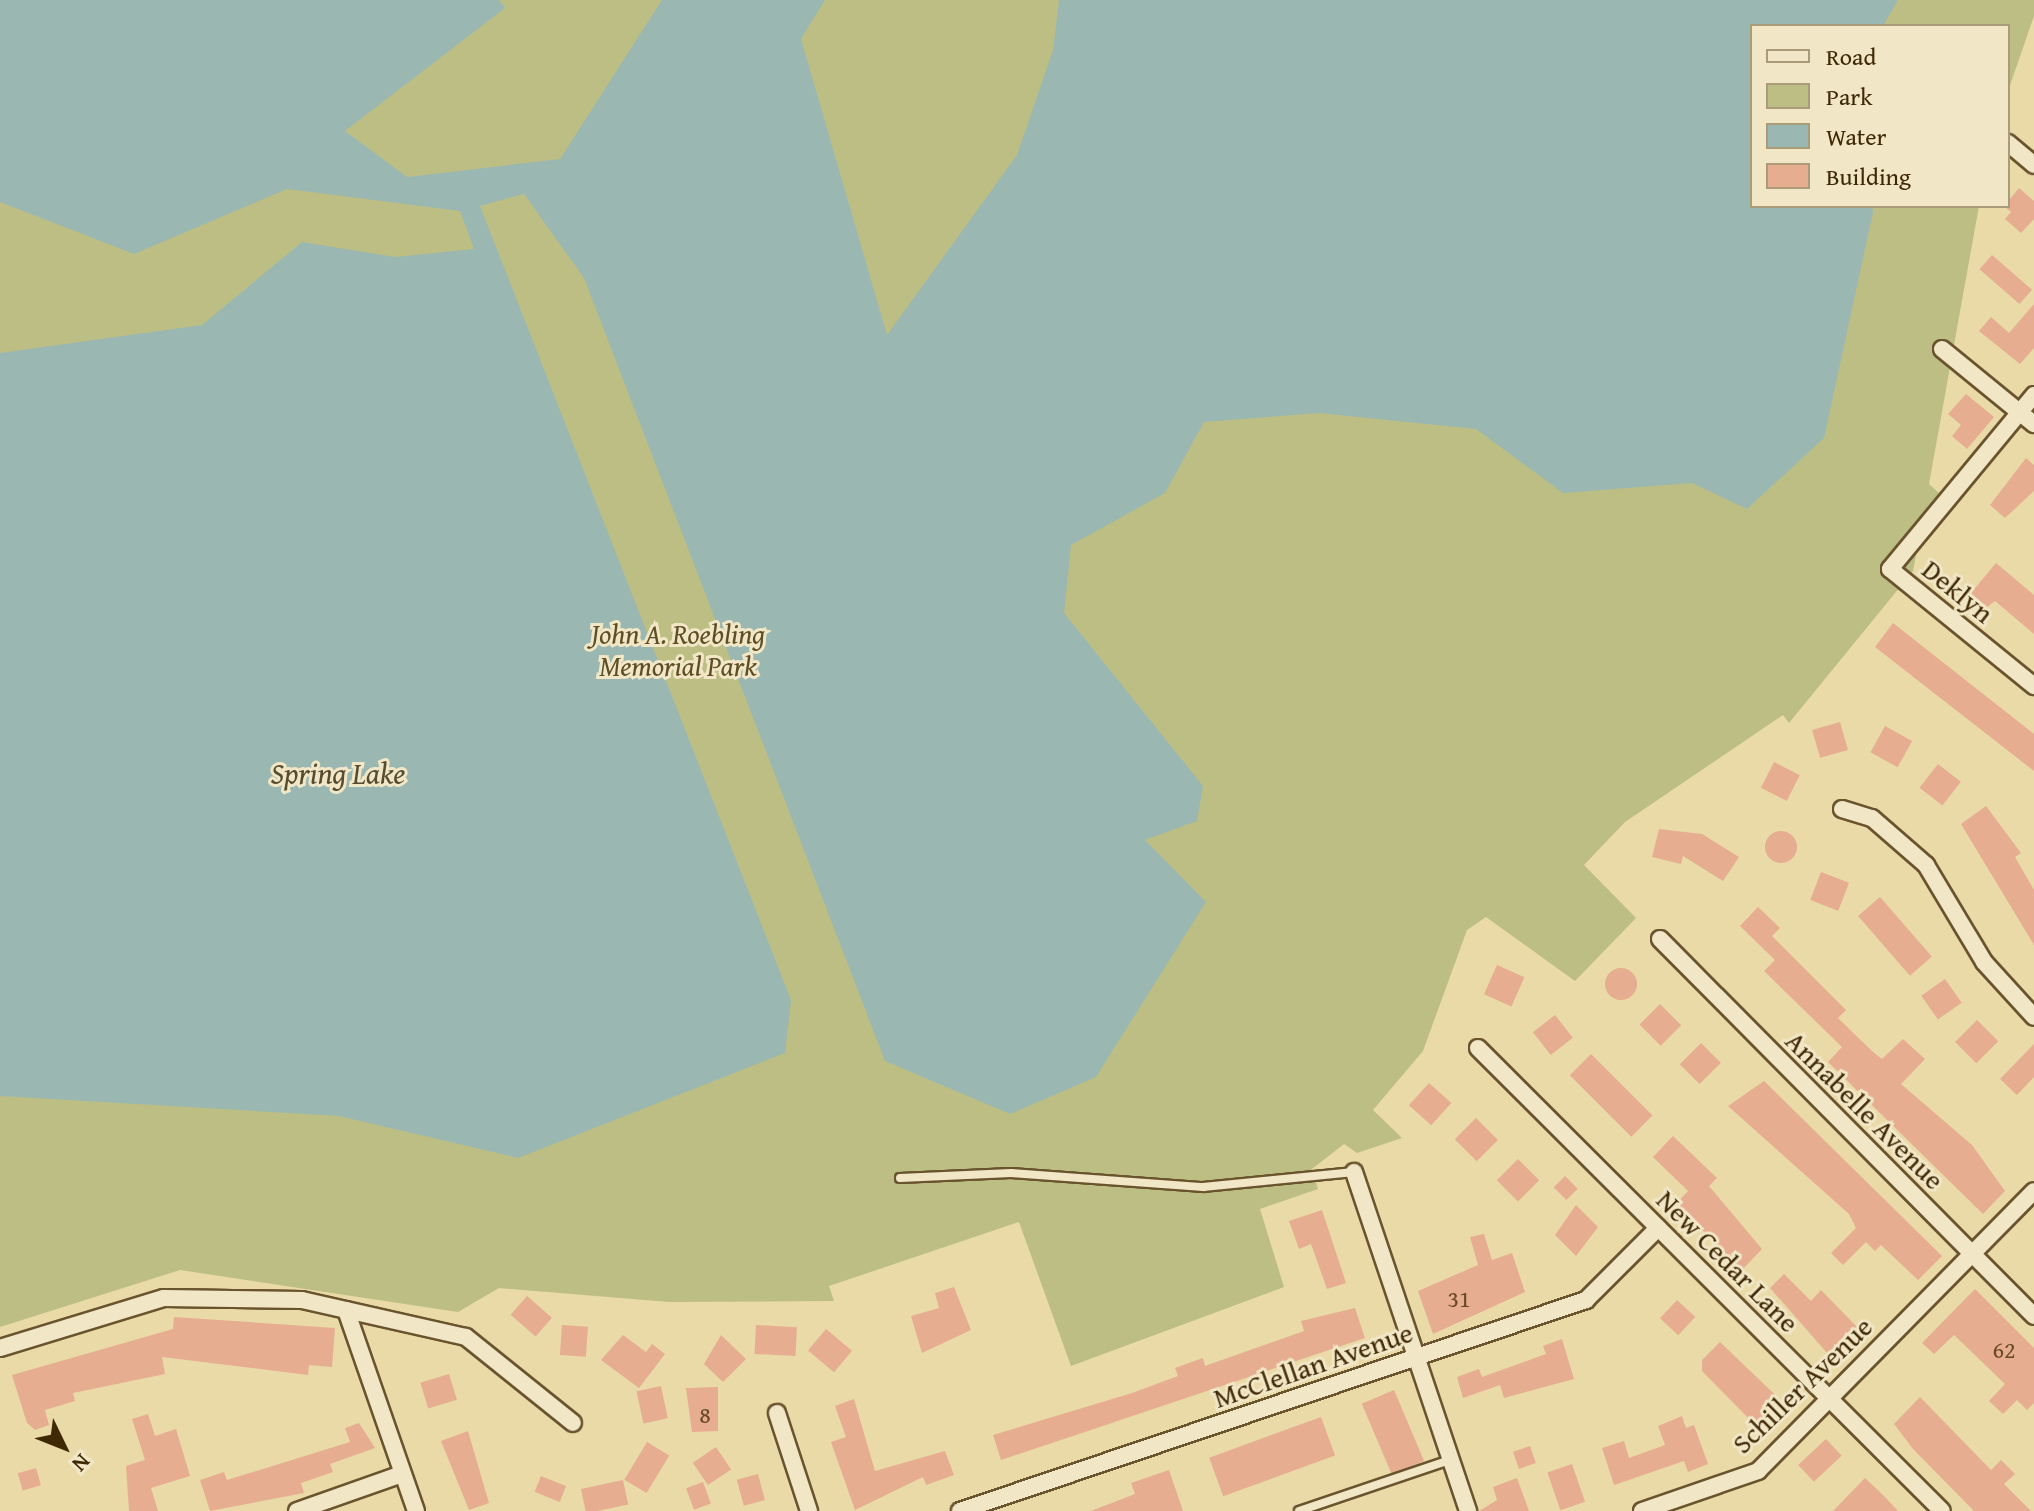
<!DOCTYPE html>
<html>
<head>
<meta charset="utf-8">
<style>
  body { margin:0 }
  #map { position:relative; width:2034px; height:1511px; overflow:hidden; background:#e9daa7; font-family:"Gentium Book Plus",serif }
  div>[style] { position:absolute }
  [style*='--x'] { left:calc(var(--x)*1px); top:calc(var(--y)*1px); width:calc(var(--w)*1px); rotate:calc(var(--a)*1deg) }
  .green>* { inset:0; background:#bcbe83 }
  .water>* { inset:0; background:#9ab8b1 }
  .building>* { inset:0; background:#e7ad91; transform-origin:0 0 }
  .round { border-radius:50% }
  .roads { filter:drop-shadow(2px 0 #6a542e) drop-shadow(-2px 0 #6a542e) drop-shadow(0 2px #6a542e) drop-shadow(0 -2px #6a542e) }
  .service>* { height:8px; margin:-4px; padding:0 4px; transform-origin:4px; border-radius:4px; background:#f1e7c6 }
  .minor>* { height:16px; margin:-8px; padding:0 8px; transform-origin:8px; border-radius:8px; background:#f1e7c6 }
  span { translate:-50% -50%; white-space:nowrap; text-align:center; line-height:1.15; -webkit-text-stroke:6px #f1e7c6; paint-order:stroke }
  .number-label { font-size:24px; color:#694929 }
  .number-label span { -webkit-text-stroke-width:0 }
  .street-label { font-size:28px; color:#3f2806 }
  .park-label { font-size:28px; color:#5e4e25; font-style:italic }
  .water-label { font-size:30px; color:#564c31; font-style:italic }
  .legend { position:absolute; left:1750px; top:24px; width:260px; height:184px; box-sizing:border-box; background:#f1e7c6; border:2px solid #aa9b79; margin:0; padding:10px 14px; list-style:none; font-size:24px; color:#3f2806 }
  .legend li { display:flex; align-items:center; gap:16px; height:40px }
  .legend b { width:40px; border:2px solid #aa9b79 }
  .north { position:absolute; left:24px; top:1407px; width:80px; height:80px; -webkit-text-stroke:6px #f1e7c6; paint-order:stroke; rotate:133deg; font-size:22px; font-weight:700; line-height:32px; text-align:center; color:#3f2806 }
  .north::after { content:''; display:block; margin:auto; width:28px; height:36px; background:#3f2806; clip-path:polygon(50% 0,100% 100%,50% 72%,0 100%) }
</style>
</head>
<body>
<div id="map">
  <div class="green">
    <i style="clip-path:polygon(0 0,2034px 0,2034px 16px,2008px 91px,2008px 26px,1752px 26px,1752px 206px,1979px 206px,1929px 484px,1941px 495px,1924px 513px,1913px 571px,1789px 723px,1783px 715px,1625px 822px,1584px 865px,1636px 918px,1575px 981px,1486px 917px,1467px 930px,1423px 1051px,1373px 1110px,1402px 1138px,1357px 1153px,1344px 1144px,1312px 1169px,1318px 1189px,1260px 1209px,1284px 1287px,1071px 1366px,1019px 1222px,829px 1286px,834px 1301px,669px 1302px,499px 1288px,458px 1312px,180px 1270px,0 1327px)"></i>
  </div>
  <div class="water">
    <i style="clip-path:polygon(0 0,499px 0,505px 8px,345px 131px,407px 177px,560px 159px,662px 0,825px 0,801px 39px,887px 335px,1017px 155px,1053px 50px,1059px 0,1898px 0,1883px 26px,1752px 26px,1752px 206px,1872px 206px,1873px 212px,1824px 438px,1747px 509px,1692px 483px,1563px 493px,1476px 429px,1319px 413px,1204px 422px,1165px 493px,1071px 545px,1064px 613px,1203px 786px,1197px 821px,1145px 840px,1206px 902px,1096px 1077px,1010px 1114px,885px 1061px,584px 278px,524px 194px,480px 206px,791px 1000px,785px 1053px,518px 1158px,339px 1116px,0 1096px,0 353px,202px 325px,302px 242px,395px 257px,474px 249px,460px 211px,287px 189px,134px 254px,0 202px)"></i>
  </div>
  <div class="building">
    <i style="clip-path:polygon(2019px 188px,2034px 201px,2034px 219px,2021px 233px,2005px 219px,2011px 212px,2004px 206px)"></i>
    <i style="left:1992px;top:255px;width:53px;height:19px;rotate:41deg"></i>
    <i style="clip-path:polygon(2034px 304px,2034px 348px,2020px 364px,1979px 331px,1991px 317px,2009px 333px)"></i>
    <i style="clip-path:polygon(1966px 394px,1994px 417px,1967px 449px,1952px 436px,1961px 425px,1948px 414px)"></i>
    <i style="clip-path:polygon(2026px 458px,2034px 465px,2034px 491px,2005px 518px,1990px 505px)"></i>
    <i style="clip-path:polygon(1996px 563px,2034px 595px,2034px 634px,1995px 601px,1987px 607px,1971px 593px)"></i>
    <i style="clip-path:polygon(1893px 623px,2034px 734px,2034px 771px,1875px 647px)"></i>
    <i style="left:1840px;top:722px;width:29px;height:29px;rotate:74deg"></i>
    <i style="left:1885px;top:726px;width:31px;height:30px;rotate:29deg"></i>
    <i style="left:1774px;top:762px;width:29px;height:29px;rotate:27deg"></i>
    <i style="left:1938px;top:764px;width:29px;height:30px;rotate:38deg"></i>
    <i style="clip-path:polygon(1986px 806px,2021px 853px,2015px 857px,2034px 890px,2034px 945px,1961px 824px)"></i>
    <i style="clip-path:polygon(1659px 829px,1702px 834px,1739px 857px,1723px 881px,1683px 856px,1681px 864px,1652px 857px)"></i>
    <i class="round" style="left:1765px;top:831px;width:32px;height:32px"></i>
    <i style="left:1821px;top:872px;width:30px;height:30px;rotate:21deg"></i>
    <i style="left:1880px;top:897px;width:79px;height:29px;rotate:49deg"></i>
    <i style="clip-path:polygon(1758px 907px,1780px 928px,1772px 936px,1846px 1010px,1838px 1018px,1873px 1052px,1882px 1059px,1903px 1039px,1925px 1059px,1901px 1084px,1972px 1145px,2005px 1191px,1983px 1214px,1828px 1062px,1842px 1047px,1764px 971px,1775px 960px,1740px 926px)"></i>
    <i style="left:1497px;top:965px;width:30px;height:32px;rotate:24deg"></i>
    <i class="round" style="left:1605px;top:968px;width:32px;height:32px"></i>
    <i style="left:1945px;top:979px;width:29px;height:29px;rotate:55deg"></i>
    <i style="left:1660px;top:1004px;width:30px;height:29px;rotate:45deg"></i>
    <i style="left:1555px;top:1015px;width:29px;height:28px;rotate:52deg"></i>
    <i style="left:1977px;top:1020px;width:30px;height:31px;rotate:45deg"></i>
    <i style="left:1701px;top:1043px;width:28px;height:30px;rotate:45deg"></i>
    <i style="clip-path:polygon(2034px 1044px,2034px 1077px,2017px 1095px,2000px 1079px)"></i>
    <i style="left:1591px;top:1054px;width:87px;height:30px;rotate:45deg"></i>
    <i style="clip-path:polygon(1764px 1081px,1942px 1256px,1918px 1280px,1881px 1245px,1875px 1251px,1866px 1242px,1843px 1265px,1831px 1253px,1856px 1228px,1849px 1214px,1728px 1106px)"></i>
    <i style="left:1429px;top:1083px;width:30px;height:30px;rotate:42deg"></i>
    <i style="left:1476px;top:1118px;width:31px;height:30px;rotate:45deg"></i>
    <i style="clip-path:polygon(1673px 1136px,1717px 1178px,1709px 1186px,1762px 1249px,1742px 1270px,1676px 1204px,1688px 1191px,1653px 1157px)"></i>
    <i style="left:1518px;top:1159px;width:30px;height:30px;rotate:45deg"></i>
    <i style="left:1565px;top:1176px;width:18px;height:16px;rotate:45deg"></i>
    <i style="clip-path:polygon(1576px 1205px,1598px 1227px,1576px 1256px,1555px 1235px)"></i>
    <i style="clip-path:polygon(1322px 1210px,1346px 1283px,1327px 1289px,1311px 1244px,1299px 1249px,1289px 1221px)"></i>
    <i style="clip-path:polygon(1484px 1234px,1492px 1260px,1512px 1253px,1525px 1292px,1433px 1334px,1418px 1291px,1478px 1265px,1470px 1237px)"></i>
    <i style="clip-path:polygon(1784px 1274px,1811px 1301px,1821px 1290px,1863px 1333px,1835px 1362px,1770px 1288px)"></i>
    <i style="clip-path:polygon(954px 1287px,971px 1330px,922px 1353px,911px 1316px,939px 1308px,935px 1293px)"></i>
    <i style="clip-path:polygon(1975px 1289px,2034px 1348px,2034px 1403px,2027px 1410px,2017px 1400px,2003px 1414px,1989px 1401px,2005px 1384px,1954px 1335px,1934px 1354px,1922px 1343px)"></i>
    <i style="left:527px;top:1296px;width:33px;height:25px;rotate:41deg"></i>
    <i style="left:1677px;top:1300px;width:25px;height:25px;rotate:43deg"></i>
    <i style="clip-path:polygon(1355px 1308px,1365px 1338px,1001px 1460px,993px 1435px,1132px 1393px,1178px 1376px,1175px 1368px,1203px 1358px,1205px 1366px,1304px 1331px,1301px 1321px)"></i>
    <i style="clip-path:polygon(174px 1317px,335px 1328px,332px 1367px,309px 1365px,308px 1375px,162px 1357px,165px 1374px,73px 1393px,75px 1401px,45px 1410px,49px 1425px,35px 1430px,27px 1423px,12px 1375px,173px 1329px)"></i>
    <i style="left:562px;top:1325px;width:26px;height:30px;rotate:4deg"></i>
    <i style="left:756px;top:1325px;width:41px;height:29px;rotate:3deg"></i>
    <i style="left:826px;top:1329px;width:34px;height:28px;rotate:40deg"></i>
    <i style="clip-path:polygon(623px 1335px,646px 1352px,652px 1344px,665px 1354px,639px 1388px,601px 1360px)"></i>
    <i style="clip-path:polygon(721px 1335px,746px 1359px,723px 1382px,704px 1364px)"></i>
    <i style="clip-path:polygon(1562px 1339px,1574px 1379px,1504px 1398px,1500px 1385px,1463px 1398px,1457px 1377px,1479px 1369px,1482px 1377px,1546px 1354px,1543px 1346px)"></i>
    <i style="clip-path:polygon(1720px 1342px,1789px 1408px,1763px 1433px,1702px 1371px,1702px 1360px)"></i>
    <i style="left:449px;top:1374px;width:27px;height:30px;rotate:73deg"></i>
    <i style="left:661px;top:1386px;width:33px;height:25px;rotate:78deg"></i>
    <i style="clip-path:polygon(718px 1387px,718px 1431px,692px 1432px,686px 1388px)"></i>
    <i style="left:1394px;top:1390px;width:77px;height:35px;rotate:67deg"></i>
    <i style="clip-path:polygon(1920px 1397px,1991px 1470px,2001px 1460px,2015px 1474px,2004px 1484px,2031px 1511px,1974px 1511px,1913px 1449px,1894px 1424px)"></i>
    <i style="clip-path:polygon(854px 1399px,875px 1471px,945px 1451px,954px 1475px,926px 1485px,923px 1477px,855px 1510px,831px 1442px,846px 1437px,835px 1406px)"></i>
    <i style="clip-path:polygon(148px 1414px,155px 1436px,176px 1429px,190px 1476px,151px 1488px,158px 1511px,129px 1511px,126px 1466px,145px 1460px,132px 1419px)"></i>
    <i style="clip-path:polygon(1682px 1416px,1686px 1428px,1694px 1425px,1708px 1464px,1688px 1472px,1684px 1461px,1614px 1485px,1602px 1448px,1624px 1441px,1629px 1458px,1665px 1445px,1658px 1426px)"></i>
    <i style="left:1321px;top:1417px;width:41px;height:119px;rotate:70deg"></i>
    <i style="clip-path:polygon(359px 1423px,375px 1448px,330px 1464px,333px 1472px,301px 1483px,304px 1493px,210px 1511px,200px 1480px,224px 1472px,227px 1480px,350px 1442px,345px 1428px)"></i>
    <i style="clip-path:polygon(468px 1431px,489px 1503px,469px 1510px,441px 1441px)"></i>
    <i style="left:1826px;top:1439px;width:23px;height:38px;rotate:47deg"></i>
    <i style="left:647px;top:1442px;width:26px;height:44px;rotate:31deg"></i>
    <i style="left:1530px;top:1446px;width:18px;height:18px;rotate:71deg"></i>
    <i style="left:716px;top:1447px;width:27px;height:28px;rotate:56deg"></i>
    <i style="left:1572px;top:1464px;width:40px;height:26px;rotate:71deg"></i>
    <i style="left:36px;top:1468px;width:18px;height:19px;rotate:74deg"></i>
    <i style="clip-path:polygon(1169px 1470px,1183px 1511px,1091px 1511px,1135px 1494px,1131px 1483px)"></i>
    <i style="left:758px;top:1474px;width:27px;height:22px;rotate:75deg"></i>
    <i style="left:541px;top:1476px;width:27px;height:17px;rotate:22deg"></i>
    <i style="clip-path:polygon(1517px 1478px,1529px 1511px,1479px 1511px,1497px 1500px,1493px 1487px)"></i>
    <i style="clip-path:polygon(1865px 1478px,1883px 1495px,1898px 1511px,1833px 1511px)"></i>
    <i style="left:623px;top:1480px;width:25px;height:43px;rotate:78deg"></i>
    <i style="left:703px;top:1482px;width:23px;height:18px;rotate:70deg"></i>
  </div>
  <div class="roads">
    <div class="service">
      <i style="--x:900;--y:1178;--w:111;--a:-2.6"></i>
      <i style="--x:1011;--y:1173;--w:193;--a:4.2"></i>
      <i style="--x:1203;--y:1187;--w:152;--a:-5.7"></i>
      <i style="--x:1299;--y:1511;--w:159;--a:-18.7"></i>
    </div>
    <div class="minor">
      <i style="--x:2008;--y:143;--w:34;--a:40"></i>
      <i style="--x:1942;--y:349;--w:119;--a:39.2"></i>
      <i style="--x:2034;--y:395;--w:226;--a:129.6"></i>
      <i style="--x:1890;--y:569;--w:186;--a:39.1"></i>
      <i style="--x:1842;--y:809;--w:31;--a:17"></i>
      <i style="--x:1872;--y:818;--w:72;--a:41"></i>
      <i style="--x:1926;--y:865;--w:113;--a:59.1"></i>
      <i style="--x:1984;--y:962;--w:74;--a:47.7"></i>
      <i style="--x:1660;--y:939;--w:531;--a:45.23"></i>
      <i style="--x:1478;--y:1048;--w:655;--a:44.94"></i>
      <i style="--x:1354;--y:1172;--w:358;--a:71.4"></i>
      <i style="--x:346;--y:1310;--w:213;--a:70.8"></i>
      <i style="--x:0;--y:1348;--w:171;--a:-17"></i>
      <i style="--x:164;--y:1298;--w:138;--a:0.8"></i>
      <i style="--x:302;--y:1300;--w:168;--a:12.7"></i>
      <i style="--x:466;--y:1337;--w:137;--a:38.8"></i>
      <i style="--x:777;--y:1413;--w:103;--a:71.9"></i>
      <i style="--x:297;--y:1511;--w:111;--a:-19.4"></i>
      <i style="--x:960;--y:1511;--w:661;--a:-18.63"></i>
      <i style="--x:1586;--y:1300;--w:102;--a:-45"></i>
      <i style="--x:1642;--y:1511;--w:123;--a:-19"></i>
      <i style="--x:1758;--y:1471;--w:393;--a:-45.4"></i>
    </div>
  </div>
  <div class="number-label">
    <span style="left:1459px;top:1299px">31</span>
    <span style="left:2004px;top:1350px">62</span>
    <span style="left:705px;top:1415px">8</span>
  </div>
  <div class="street-label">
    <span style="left:1958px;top:591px;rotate:39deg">Deklyn</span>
    <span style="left:1865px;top:1110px;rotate:45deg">Annabelle Avenue</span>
    <span style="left:1728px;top:1261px;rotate:45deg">New Cedar Lane</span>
    <span style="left:1313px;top:1365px;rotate:-19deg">McClellan Avenue</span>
    <span style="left:1802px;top:1385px;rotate:-44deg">Schiller Avenue</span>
  </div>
  <div class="park-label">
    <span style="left:678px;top:650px">John A. Roebling<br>Memorial Park</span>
  </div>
  <div class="water-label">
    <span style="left:338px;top:773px">Spring Lake</span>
  </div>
  <ul class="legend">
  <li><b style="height:10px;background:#f1e7c6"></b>Road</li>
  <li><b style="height:22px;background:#bcbe83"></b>Park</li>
  <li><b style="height:22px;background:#9ab8b1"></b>Water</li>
  <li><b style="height:22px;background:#e7ad91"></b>Building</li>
  </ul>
  <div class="north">N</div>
</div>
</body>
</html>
